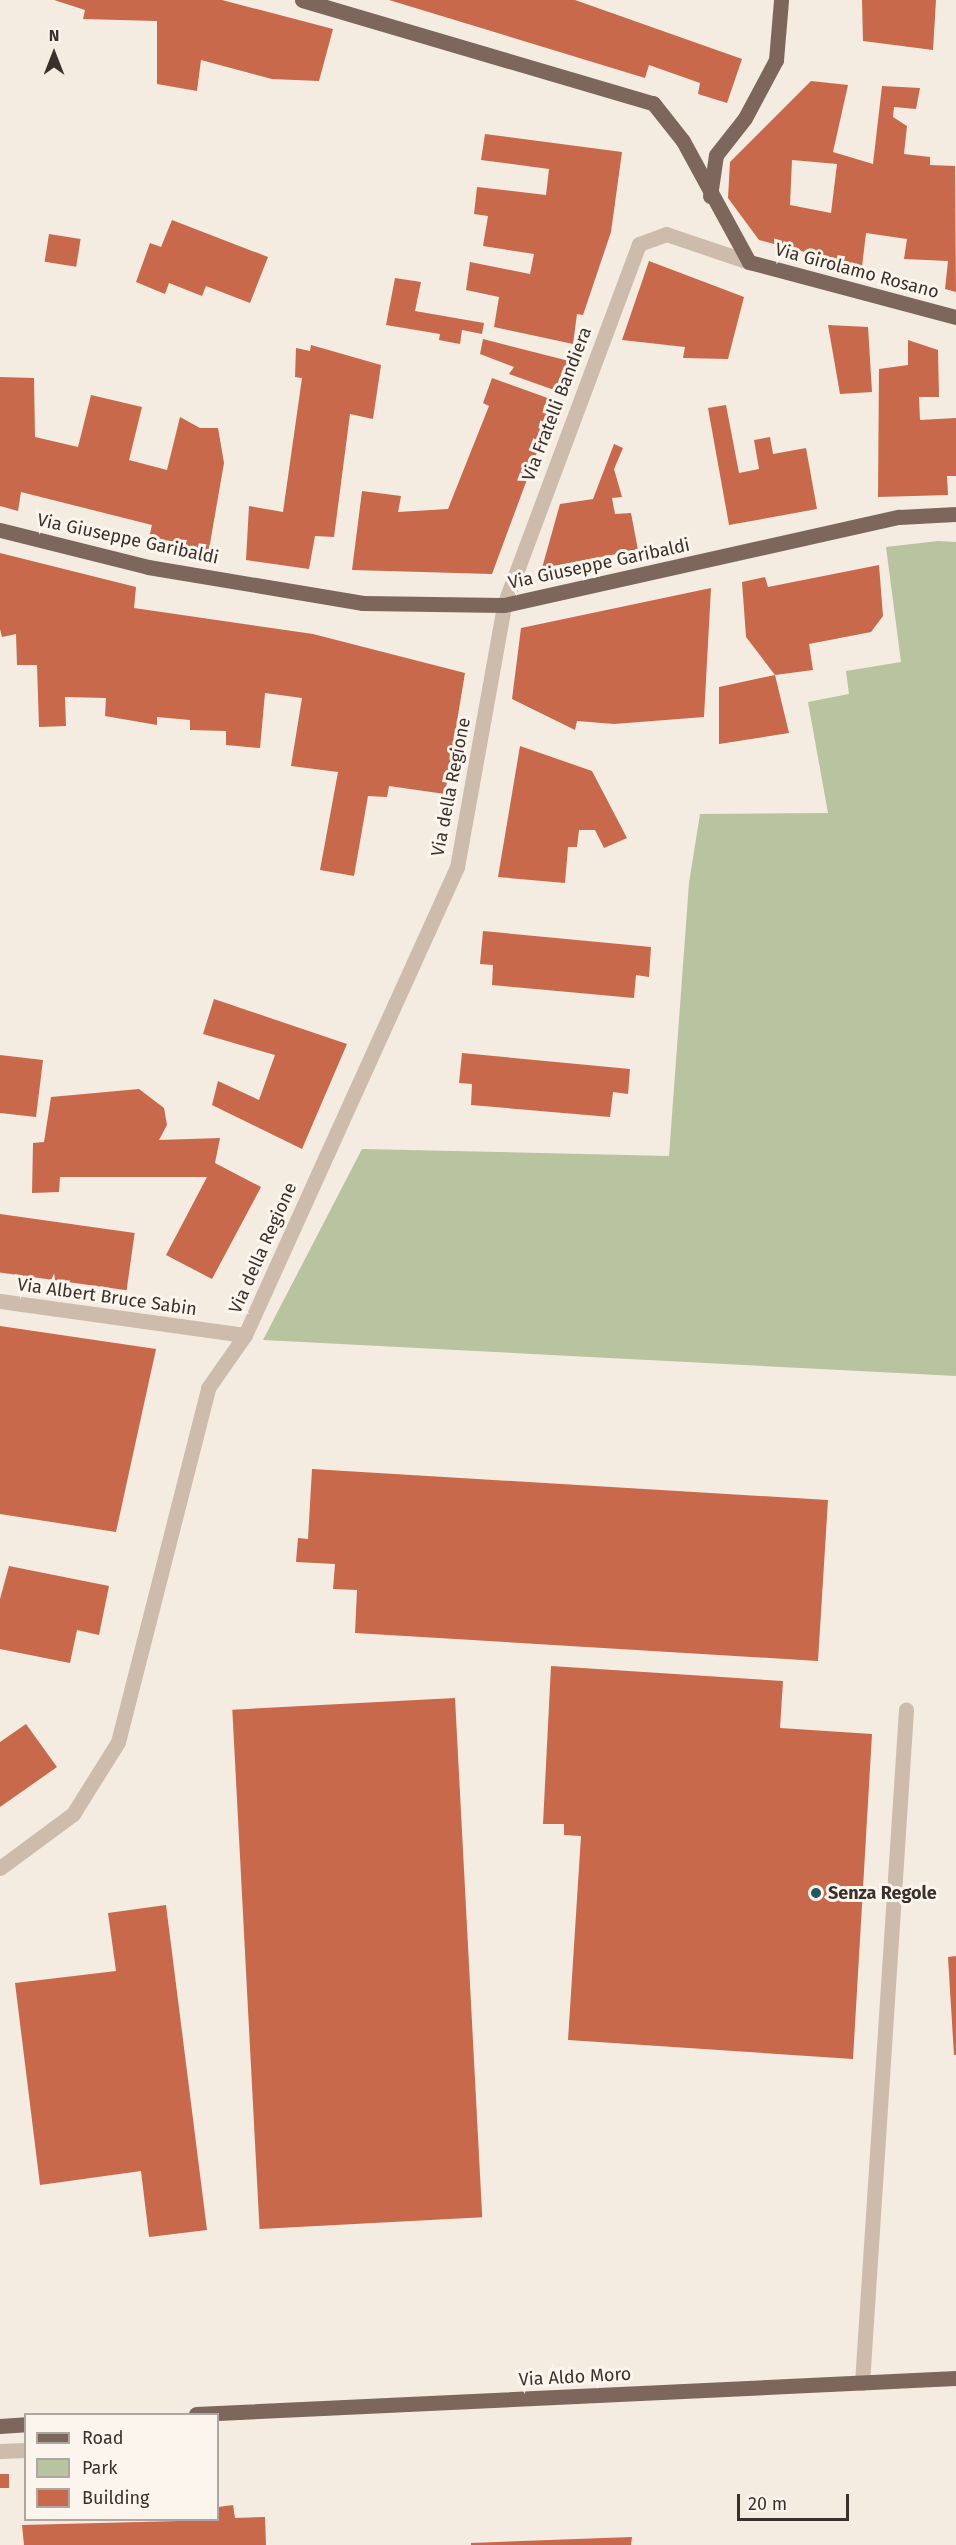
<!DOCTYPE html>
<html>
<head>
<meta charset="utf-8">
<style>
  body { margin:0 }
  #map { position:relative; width:956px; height:2545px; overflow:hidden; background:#f4ebe1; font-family:"Fira Sans",sans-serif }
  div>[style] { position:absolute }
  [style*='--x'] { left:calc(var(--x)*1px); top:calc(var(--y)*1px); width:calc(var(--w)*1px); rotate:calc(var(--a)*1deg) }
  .green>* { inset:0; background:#b8c4a0 }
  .building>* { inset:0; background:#c8694b; transform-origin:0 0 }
  .minor>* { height:15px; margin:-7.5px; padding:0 7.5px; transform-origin:7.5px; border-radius:7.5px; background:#cdbbac }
  .major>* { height:15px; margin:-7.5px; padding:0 7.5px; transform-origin:7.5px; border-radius:7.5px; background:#7d675c }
  .dots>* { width:16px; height:16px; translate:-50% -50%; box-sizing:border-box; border:3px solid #fbf5ee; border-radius:50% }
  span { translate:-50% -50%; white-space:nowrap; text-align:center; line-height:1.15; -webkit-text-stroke:6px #fbf5ee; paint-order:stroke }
  .street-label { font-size:18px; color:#3b302b }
  .poi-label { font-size:18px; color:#3b302b; font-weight:700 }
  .left { translate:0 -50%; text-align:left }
  .legend { position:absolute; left:24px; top:2413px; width:195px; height:108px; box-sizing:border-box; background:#fbf5ee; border:2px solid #aea6a0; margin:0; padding:8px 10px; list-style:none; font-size:18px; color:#3b302b }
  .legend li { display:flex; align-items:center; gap:12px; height:30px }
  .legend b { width:30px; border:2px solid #aea6a0 }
  .north { position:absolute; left:24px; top:24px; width:60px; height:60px; -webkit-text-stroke:4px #fbf5ee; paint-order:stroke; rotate:0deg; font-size:16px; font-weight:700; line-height:24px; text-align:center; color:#3b302b }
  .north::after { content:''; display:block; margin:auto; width:21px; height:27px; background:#3b302b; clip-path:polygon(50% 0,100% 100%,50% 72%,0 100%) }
  .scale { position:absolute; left:737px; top:2494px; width:112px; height:27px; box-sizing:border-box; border:3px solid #3b302b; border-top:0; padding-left:8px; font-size:18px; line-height:21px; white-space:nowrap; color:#3b302b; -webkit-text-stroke:4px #fbf5ee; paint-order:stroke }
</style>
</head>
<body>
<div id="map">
  <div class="green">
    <i style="clip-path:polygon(938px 541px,956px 542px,956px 1376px,263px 1340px,362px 1149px,669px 1156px,689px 883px,700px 814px,828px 813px,808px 702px,849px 694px,846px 671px,901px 662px,886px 547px)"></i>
  </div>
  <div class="building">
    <i style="clip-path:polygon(54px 0,222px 0,333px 29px,319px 81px,272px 79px,201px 60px,197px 91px,157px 84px,157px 21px,83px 19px,85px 10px)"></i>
    <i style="clip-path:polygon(389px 0,575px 0,742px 59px,727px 103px,698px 94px,700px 83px,649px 65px,645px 78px)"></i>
    <i style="clip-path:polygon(862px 0,936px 0,933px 50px,863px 41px)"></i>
    <i style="clip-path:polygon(evenodd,811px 81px,848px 85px,833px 152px,873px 164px,882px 86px,920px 88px,916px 109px,894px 107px,893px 117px,907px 126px,904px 154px,930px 157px,930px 165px,955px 166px,956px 292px,945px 289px,948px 261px,904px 259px,907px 239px,866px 233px,862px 267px,759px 240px,728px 198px,730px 162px,811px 81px,792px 160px,837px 164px,831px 213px,790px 205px,792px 160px)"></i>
    <i style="clip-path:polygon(485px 134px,622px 152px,611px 232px,583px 315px,577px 314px,573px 344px,494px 327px,499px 297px,466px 290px,470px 262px,530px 274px,534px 254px,483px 246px,488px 216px,474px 214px,477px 187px,546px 195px,549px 169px,481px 160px)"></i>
    <i style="clip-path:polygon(172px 220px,268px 257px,250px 303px,206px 286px,202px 296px,169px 283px,165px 294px,136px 282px,150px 243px,161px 247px)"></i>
    <i style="left:49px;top:234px;width:32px;height:28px;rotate:9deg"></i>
    <i style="clip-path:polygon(649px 261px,744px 297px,728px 359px,683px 358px,685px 347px,622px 340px)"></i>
    <i style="clip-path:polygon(395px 278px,421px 282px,415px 311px,484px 323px,482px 334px,462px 330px,460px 344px,439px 340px,440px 334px,386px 325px)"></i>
    <i style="clip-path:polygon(828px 325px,868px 327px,872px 392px,840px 394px)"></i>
    <i style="clip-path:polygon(483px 339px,569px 361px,557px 391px,509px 374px,514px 367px,480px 354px)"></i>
    <i style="clip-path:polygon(908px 340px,938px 350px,939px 397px,919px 397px,920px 420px,956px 418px,956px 476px,947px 476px,948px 495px,878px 497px,879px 369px,908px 365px)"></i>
    <i style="clip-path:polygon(311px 345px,381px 365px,373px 419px,350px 414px,334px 537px,315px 536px,309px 569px,246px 560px,249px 506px,283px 512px,302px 378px,295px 377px,296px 348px,310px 351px)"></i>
    <i style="clip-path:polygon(0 377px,34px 378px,35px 437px,78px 447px,91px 395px,142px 407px,129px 460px,167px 470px,180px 417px,200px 428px,218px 428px,224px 463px,208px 555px,148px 542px,152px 525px,21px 492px,18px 511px,0 506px)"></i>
    <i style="clip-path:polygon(492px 378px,556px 401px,492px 574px,352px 570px,362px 491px,401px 496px,398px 512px,448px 509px,489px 406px,483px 403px)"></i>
    <i style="clip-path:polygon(726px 405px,739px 473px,759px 469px,754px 440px,770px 437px,773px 454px,806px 448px,817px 509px,729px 525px,708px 408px)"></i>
    <i style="clip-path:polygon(614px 444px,623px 448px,614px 469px,622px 497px,612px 498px,615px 514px,631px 513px,638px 550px,542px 568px,560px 504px,593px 499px)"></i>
    <i style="clip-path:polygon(0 553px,136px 587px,134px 608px,313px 634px,465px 673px,445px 794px,389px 786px,387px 797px,368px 796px,354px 876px,320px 870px,338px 772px,291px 766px,302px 698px,265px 693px,260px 748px,226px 745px,226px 731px,190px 730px,190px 720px,157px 717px,157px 725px,105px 716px,106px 698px,65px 697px,66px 726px,39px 727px,37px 665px,17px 665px,16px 634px,2px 637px,0 629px)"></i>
    <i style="clip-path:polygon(879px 565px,883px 616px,871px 632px,809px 644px,813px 670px,775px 675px,789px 733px,719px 744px,719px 687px,775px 675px,746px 637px,742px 582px,765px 577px,768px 587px)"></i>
    <i style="clip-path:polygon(711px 588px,704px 717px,614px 724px,577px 721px,575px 730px,512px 699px,521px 628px)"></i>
    <i style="clip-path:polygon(520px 746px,592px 771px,627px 838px,604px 848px,595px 830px,579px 830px,577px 847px,568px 847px,565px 883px,498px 877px)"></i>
    <i style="clip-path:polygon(483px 931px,651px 947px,649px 977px,636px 975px,634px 998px,492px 985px,493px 965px,480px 964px)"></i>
    <i style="clip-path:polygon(214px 999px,347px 1044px,302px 1149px,212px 1105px,218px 1081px,259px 1100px,275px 1055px,203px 1034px)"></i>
    <i style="clip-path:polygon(462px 1053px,630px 1069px,628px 1094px,613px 1092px,610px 1117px,471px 1105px,472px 1084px,459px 1083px)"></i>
    <i style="clip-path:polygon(0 1055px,43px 1060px,36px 1117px,0 1113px)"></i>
    <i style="clip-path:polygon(139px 1089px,164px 1108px,167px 1125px,159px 1140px,220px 1138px,215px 1163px,261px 1187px,212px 1279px,166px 1255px,207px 1177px,60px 1177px,59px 1192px,32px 1193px,33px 1143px,44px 1142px,51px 1097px)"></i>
    <i style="left:0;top:1214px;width:136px;height:58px;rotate:8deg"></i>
    <i style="clip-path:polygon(0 1326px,156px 1349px,116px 1532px,0 1514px)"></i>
    <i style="clip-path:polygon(312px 1469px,828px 1500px,818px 1661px,355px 1633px,357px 1590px,333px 1589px,335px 1564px,296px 1562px,298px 1538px,308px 1539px)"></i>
    <i style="clip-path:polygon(9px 1566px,109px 1586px,99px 1635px,77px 1630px,70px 1663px,0 1649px,0 1599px)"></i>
    <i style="clip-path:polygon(551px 1666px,783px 1681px,780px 1728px,872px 1734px,853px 2059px,568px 2040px,581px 1836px,564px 1835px,564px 1824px,543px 1824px)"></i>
    <i style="left:455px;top:1698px;width:520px;height:223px;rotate:87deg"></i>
    <i style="clip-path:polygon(26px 1724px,57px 1767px,0 1807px,0 1742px)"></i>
    <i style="clip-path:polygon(166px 1905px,207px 2230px,149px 2237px,141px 2171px,40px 2185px,15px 1983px,116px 1971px,108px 1913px)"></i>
    <i style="clip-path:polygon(956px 1956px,956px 2055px,954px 2055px,948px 1957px)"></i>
    <i style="left:0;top:2474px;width:9px;height:14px"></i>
    <i style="clip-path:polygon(233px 2505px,235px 2518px,265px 2517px,266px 2545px,24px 2545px,22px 2525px,218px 2520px,218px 2507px)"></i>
    <i style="clip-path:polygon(632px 2537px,631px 2545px,471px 2545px,471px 2543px)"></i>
  </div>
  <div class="minor">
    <i style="--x:0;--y:1301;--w:247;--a:7.9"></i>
    <i style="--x:0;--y:1868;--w:91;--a:-36.5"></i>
    <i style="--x:73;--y:1814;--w:85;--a:-58"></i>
    <i style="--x:118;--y:1742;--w:365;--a:-75.7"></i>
    <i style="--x:208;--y:1388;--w:65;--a:-55.1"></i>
    <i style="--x:245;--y:1335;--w:514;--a:-65.63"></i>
    <i style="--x:457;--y:867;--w:266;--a:-79.8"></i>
    <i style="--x:504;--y:605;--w:385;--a:-69.5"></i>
    <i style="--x:639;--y:244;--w:29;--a:-20"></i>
    <i style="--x:666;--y:234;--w:88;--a:18.6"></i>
    <i style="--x:862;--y:2383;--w:675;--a:-86.26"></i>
    <i style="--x:0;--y:2451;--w:26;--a:-2"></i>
  </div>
  <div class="major">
    <i style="--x:302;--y:0;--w:366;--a:16.4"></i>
    <i style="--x:653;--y:103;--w:48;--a:51.7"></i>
    <i style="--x:683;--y:141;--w:138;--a:61.4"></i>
    <i style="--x:749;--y:262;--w:214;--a:14.9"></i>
    <i style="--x:710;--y:196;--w:41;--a:-81.7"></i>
    <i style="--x:716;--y:155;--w:47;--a:-51.9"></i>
    <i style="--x:745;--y:118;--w:66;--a:-61.9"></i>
    <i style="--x:776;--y:60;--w:60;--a:-85.2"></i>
    <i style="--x:0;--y:530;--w:153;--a:14"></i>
    <i style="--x:148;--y:567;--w:218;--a:9.5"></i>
    <i style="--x:363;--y:603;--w:141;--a:0.8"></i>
    <i style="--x:504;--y:605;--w:405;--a:-12.6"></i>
    <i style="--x:899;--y:517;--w:57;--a:-3"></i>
    <i style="--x:196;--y:2414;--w:761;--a:-2.71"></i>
    <i style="--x:0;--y:2426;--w:26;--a:-4"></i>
  </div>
  <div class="dots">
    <i style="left:816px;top:1893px;background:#1f5a5e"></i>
  </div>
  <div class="street-label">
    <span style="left:857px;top:271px;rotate:15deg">Via Girolamo Rosano</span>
    <span style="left:557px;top:404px;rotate:-69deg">Via Fratelli Bandiera</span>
    <span style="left:128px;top:539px;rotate:12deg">Via Giuseppe Garibaldi</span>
    <span style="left:599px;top:564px;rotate:-12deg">Via Giuseppe Garibaldi</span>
    <span style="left:451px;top:787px;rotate:-79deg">Via della Regione</span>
    <span style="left:263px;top:1248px;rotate:-66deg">Via della Regione</span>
    <span style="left:107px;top:1297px;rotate:8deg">Via Albert Bruce Sabin</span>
    <span style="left:575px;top:2377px;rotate:-3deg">Via Aldo Moro</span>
  </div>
  <div class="poi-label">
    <span class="left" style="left:828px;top:1893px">Senza Regole</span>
  </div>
  <ul class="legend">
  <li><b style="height:8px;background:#7d675c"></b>Road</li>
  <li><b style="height:16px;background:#b8c4a0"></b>Park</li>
  <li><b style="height:16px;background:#c8694b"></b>Building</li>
  </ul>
  <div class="north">N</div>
  <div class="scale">20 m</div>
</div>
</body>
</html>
